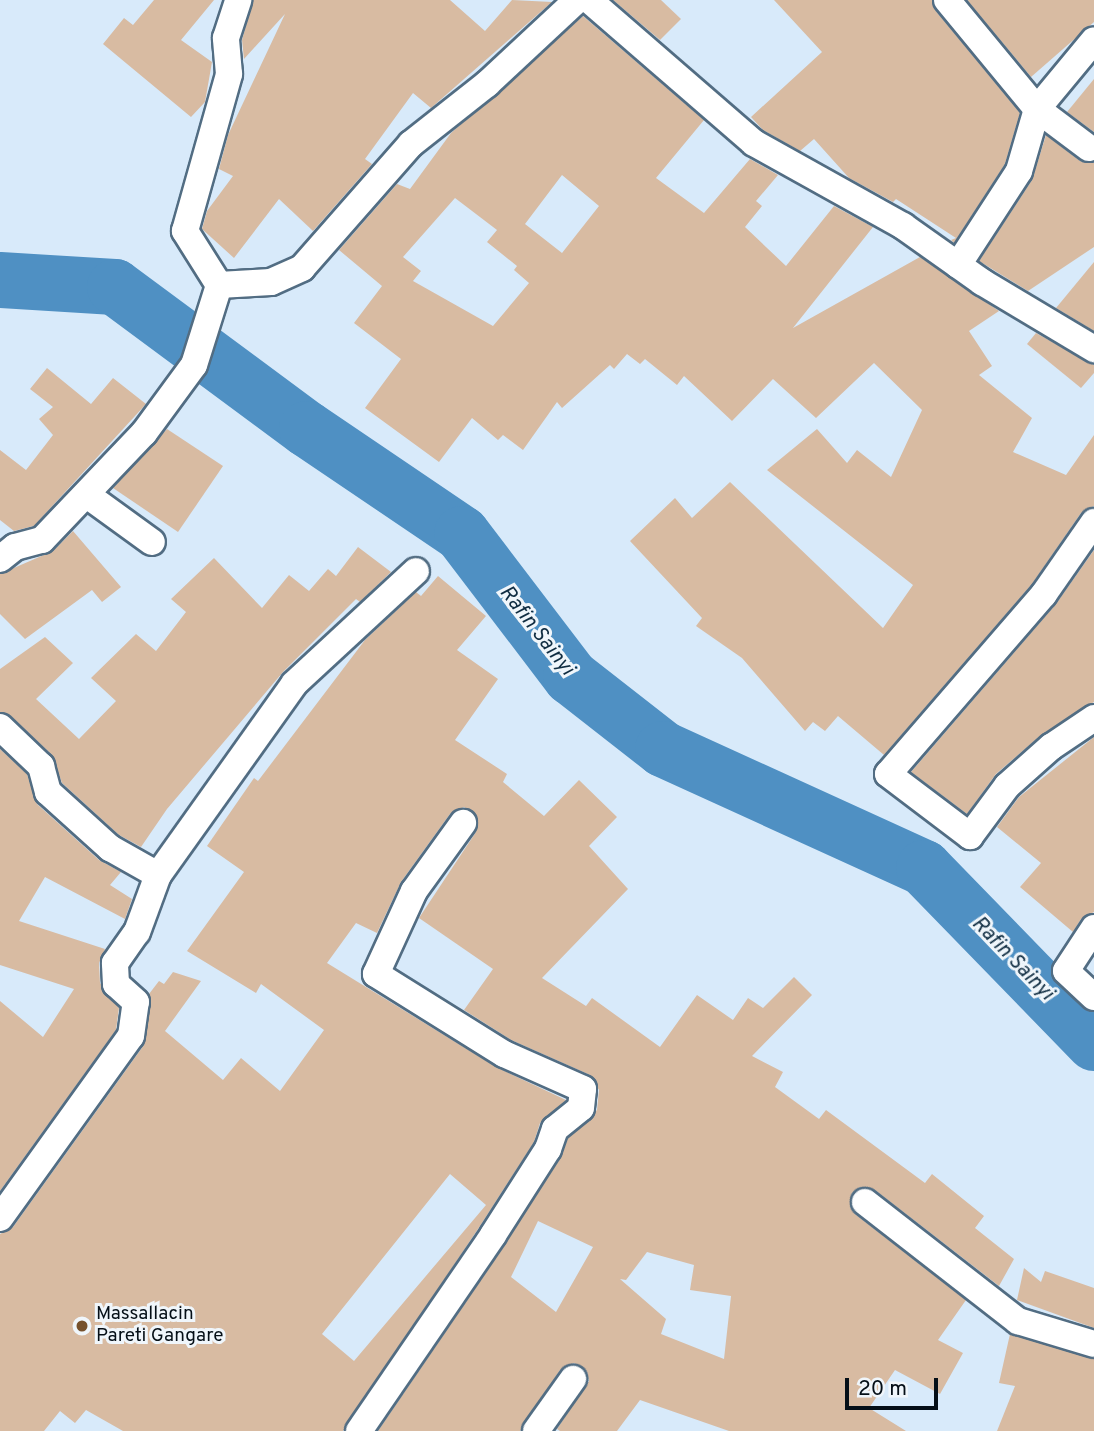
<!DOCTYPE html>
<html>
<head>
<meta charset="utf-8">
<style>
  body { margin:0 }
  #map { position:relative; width:1094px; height:1431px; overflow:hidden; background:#d8eafa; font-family:Overpass,sans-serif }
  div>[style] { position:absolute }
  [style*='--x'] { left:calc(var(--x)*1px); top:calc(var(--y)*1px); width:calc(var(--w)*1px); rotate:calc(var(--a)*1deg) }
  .river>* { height:56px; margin:-28px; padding:0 28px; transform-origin:28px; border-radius:28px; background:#4f90c3 }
  .building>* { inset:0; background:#d8bba2 }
  .roads { filter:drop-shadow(2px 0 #526d83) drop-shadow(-2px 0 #526d83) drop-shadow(0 2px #526d83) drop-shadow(0 -2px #526d83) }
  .street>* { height:26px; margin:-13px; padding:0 13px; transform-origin:13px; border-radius:13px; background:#fff }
  .dots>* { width:19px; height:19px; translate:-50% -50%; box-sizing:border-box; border:4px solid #f0f6fb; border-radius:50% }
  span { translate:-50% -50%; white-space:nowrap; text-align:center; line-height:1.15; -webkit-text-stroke:6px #f0f6fb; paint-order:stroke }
  .poi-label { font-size:19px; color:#050f17 }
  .left { translate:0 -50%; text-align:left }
  .water-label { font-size:21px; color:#102d42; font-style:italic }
  .scale { position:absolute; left:845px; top:1378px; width:93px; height:32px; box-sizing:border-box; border:4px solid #050f17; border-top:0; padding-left:9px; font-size:21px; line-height:24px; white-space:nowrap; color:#050f17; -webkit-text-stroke:5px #f0f6fb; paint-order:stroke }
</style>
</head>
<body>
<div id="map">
  <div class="river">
    <i style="--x:0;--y:280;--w:115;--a:3.5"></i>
    <i style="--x:115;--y:287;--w:239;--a:36.5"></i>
    <i style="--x:307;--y:429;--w:187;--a:34.1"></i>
    <i style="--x:462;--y:534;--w:180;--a:52.7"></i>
    <i style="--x:571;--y:677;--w:117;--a:38"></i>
    <i style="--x:663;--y:749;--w:287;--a:24.5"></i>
    <i style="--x:924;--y:868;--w:244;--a:45.8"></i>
  </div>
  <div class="building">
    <i style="clip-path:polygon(154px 0,214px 0,181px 40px,212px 62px,205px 102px,191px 117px,103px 44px,124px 18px,133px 25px)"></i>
    <i style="clip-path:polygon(253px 0,450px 0,485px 31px,512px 0,552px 2px,431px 108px,413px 93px,365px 159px,372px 164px,313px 231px,279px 199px,234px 258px,202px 229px,207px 211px,233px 176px,219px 169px,228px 135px,285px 14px,244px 59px,242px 40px)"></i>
    <i style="clip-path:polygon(613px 0,661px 0,681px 19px,660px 40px)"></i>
    <i style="clip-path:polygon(774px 0,932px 0,935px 10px,1020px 113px,1005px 164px,954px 243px,951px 240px,956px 238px,896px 199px,893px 202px,849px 178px,814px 139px,800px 151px,763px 130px,751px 117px,822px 52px)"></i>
    <i style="clip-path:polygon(967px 0,1094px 0,1094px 22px,1031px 77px)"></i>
    <i style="clip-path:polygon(evenodd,583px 16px,704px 120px,656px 178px,704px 213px,750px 159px,778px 175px,756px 201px,762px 206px,745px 227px,786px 266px,834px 206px,873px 227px,793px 328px,920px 257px,999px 311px,969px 331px,992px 366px,979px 375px,1032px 418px,1013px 452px,1066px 475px,1094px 435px,1094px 506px,1081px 513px,1032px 584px,884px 755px,838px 716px,825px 731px,813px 722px,805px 731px,742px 658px,696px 626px,702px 618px,630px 541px,675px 498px,692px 518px,730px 482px,883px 628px,913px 585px,767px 470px,817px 429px,847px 463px,857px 450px,891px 477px,922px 410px,874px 363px,816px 418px,773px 379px,732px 421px,684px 376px,677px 385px,645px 359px,640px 364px,627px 354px,614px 369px,610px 365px,562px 408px,557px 402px,523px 450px,503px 435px,498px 440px,472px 418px,439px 462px,365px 408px,401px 359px,354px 323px,382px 286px,339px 250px,397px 184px,410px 189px,451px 133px,583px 16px,562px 175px,599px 206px,562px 253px,525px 224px,562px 175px,583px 16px,455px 198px,497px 230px,487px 242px,517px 266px,514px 270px,529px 283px,493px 326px,413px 281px,421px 271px,403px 257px,455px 198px)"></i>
    <i style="clip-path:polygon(1094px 79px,1094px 132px,1067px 112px)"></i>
    <i style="clip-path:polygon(1046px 135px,1080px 161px,1094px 163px,1094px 247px,1028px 291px,979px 261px,1032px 180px)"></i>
    <i style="clip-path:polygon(1094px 262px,1094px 331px,1056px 308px)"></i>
    <i style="clip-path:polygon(1036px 333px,1094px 365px,1094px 373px,1081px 388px,1027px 344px)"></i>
    <i style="clip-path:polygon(47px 368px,91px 404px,113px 378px,146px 404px,34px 526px,14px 531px,0 520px,0 450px,26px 470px,53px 435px,39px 419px,53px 407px,30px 389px)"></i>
    <i style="clip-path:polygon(167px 429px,223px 466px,178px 532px,113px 488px)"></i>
    <i style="clip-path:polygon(73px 531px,121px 587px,102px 602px,92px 590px,25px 639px,0 614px,0 574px,53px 551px)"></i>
    <i style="clip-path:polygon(358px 547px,391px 572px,360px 602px,356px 599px,283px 672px,167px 809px,141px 847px,119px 835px,62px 783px,52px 755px,11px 716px,0 712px,0 669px,45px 637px,73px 663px,36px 699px,79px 739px,116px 701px,91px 678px,136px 634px,156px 651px,186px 612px,171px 599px,214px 558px,262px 608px,289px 575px,309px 591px,328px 569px,336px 576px)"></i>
    <i style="clip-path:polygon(1094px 550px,1094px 702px,1041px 735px,996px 774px,967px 814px,911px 772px,1056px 604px)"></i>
    <i style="clip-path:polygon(evenodd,438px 576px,486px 616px,457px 650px,498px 679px,455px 740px,507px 774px,503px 782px,544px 816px,579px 780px,617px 817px,589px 846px,628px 889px,542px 978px,586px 1006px,592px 998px,660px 1047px,697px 995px,733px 1020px,748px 998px,763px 1008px,794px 977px,812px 995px,752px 1056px,783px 1072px,775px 1087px,819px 1119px,826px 1110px,925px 1183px,932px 1174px,984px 1216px,975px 1228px,1014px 1259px,999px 1286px,875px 1190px,860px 1187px,852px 1193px,850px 1207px,855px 1214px,966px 1300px,938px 1340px,963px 1353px,940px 1394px,895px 1370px,869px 1408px,906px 1431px,729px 1431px,640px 1400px,617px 1431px,560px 1431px,557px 1429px,589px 1381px,587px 1372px,574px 1363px,560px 1370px,520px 1431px,378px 1431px,506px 1243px,561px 1157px,568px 1138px,597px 1110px,599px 1090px,590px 1075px,511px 1040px,464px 1010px,493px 969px,419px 918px,476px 832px,477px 816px,464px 807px,450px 814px,401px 882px,377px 933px,356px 923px,327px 963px,496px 1067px,566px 1100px,540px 1123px,534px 1142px,480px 1226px,343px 1431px,123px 1431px,86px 1410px,75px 1423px,60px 1411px,44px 1431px,0 1431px,0 1234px,13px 1227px,144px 1045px,149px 994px,159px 981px,164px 984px,173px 972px,201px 981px,165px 1031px,223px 1080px,241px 1058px,280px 1091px,324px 1030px,261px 984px,256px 993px,187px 951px,244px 872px,207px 846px,254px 778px,258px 781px,365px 640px,416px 592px,421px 596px,438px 576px,450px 1174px,486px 1205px,354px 1361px,322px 1334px,450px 1174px,438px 576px,538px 1221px,593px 1247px,556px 1312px,511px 1277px,538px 1221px,438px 576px,647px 1252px,694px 1265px,690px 1290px,731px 1296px,724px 1359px,661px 1334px,666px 1319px,620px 1279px,626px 1280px,647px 1252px)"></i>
    <i style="clip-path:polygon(1094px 737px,1094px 912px,1081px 919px,1073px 932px,1020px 887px,1041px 863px,997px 827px,1019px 797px)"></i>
    <i style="clip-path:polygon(0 749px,27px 774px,37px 804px,99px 860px,121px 872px,110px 885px,132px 899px,125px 919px,45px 877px,19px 921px,105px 949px,99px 963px,100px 983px,119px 1008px,116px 1030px,0 1191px,0 1001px,43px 1037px,74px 989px,0 965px)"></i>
    <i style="clip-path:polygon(1024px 1268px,1041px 1282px,1045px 1271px,1094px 1288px,1094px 1328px,1017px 1300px)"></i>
    <i style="clip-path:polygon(1010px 1334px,1094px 1359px,1094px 1431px,997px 1431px,1015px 1386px,999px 1383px)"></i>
  </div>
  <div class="roads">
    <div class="street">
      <i style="--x:589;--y:0;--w:218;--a:40.9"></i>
      <i style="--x:754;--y:143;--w:171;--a:29.1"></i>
      <i style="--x:903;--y:226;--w:97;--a:35.3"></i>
      <i style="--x:982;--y:282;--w:131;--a:30.9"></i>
      <i style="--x:947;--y:0;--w:141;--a:50.5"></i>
      <i style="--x:1037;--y:109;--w:65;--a:36.9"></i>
      <i style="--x:958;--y:265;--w:112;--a:-57"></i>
      <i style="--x:1019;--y:171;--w:65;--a:-73.8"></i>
      <i style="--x:1037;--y:109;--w:89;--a:-50.4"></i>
      <i style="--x:219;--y:285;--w:52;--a:-3.3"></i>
      <i style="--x:271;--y:282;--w:34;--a:-24"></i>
      <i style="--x:302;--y:268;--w:165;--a:-48.7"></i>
      <i style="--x:411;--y:144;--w:97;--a:-38.3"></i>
      <i style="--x:487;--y:84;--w:123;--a:-43"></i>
      <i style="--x:87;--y:495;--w:80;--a:35.9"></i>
      <i style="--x:1094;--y:522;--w:88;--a:124.8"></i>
      <i style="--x:1044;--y:594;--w:238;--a:130.9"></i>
      <i style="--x:888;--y:774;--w:103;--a:37.1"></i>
      <i style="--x:970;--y:836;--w:62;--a:-53.5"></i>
      <i style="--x:1007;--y:786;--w:59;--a:-41.6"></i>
      <i style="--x:1051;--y:747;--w:52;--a:-34"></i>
      <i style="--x:0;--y:559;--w:19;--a:-39"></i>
      <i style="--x:15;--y:547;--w:28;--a:-15"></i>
      <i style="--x:42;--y:540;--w:148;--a:-46.4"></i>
      <i style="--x:144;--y:433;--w:84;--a:-53.7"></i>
      <i style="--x:194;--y:365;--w:84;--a:-72.6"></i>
      <i style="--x:219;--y:285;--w:64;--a:-122.2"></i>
      <i style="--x:185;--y:231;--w:163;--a:-74.3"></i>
      <i style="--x:229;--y:74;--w:36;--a:-95"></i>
      <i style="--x:226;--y:38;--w:40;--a:-72"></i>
      <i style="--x:0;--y:727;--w:57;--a:43.6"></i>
      <i style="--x:41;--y:766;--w:27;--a:75"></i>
      <i style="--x:48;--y:792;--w:84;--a:42.1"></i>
      <i style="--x:110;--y:848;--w:55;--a:29.4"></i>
      <i style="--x:1094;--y:928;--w:51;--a:123.1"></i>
      <i style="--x:1066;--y:971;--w:38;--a:43"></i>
      <i style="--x:865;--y:1202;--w:194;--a:37.9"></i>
      <i style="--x:1018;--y:1321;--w:79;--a:16.8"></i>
      <i style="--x:0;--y:1218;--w:224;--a:-54.3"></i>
      <i style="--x:131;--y:1036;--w:34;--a:-82"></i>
      <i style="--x:136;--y:1002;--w:27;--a:-138"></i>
      <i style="--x:116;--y:984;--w:21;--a:-93"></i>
      <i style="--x:115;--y:963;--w:38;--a:-55"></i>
      <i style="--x:137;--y:932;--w:61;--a:-69.8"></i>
      <i style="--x:158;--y:875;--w:234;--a:-54.5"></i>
      <i style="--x:294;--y:684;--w:166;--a:-42.8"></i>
      <i style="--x:359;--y:1431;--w:237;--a:-55.6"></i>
      <i style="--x:493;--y:1235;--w:102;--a:-57.4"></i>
      <i style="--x:548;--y:1149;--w:21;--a:-71"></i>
      <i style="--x:555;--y:1129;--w:33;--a:-39"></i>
      <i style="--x:581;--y:1108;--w:19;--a:-84"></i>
      <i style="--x:583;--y:1089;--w:86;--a:-156.1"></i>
      <i style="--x:504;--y:1054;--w:151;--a:-148"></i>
      <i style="--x:376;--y:974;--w:91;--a:-65.4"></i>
      <i style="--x:414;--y:891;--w:84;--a:-54.2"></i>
      <i style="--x:536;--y:1431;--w:64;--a:-54.6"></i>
    </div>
  </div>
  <div class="dots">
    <i style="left:82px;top:1326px;background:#76512c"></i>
  </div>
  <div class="poi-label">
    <span class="left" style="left:96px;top:1326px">Massallacin<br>Pareti Gangare</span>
  </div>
  <div class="water-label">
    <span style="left:536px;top:631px;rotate:52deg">Rafin Sainyi</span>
    <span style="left:1012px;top:959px;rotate:46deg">Rafin Sainyi</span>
  </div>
  <div class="scale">20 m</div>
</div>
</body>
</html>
